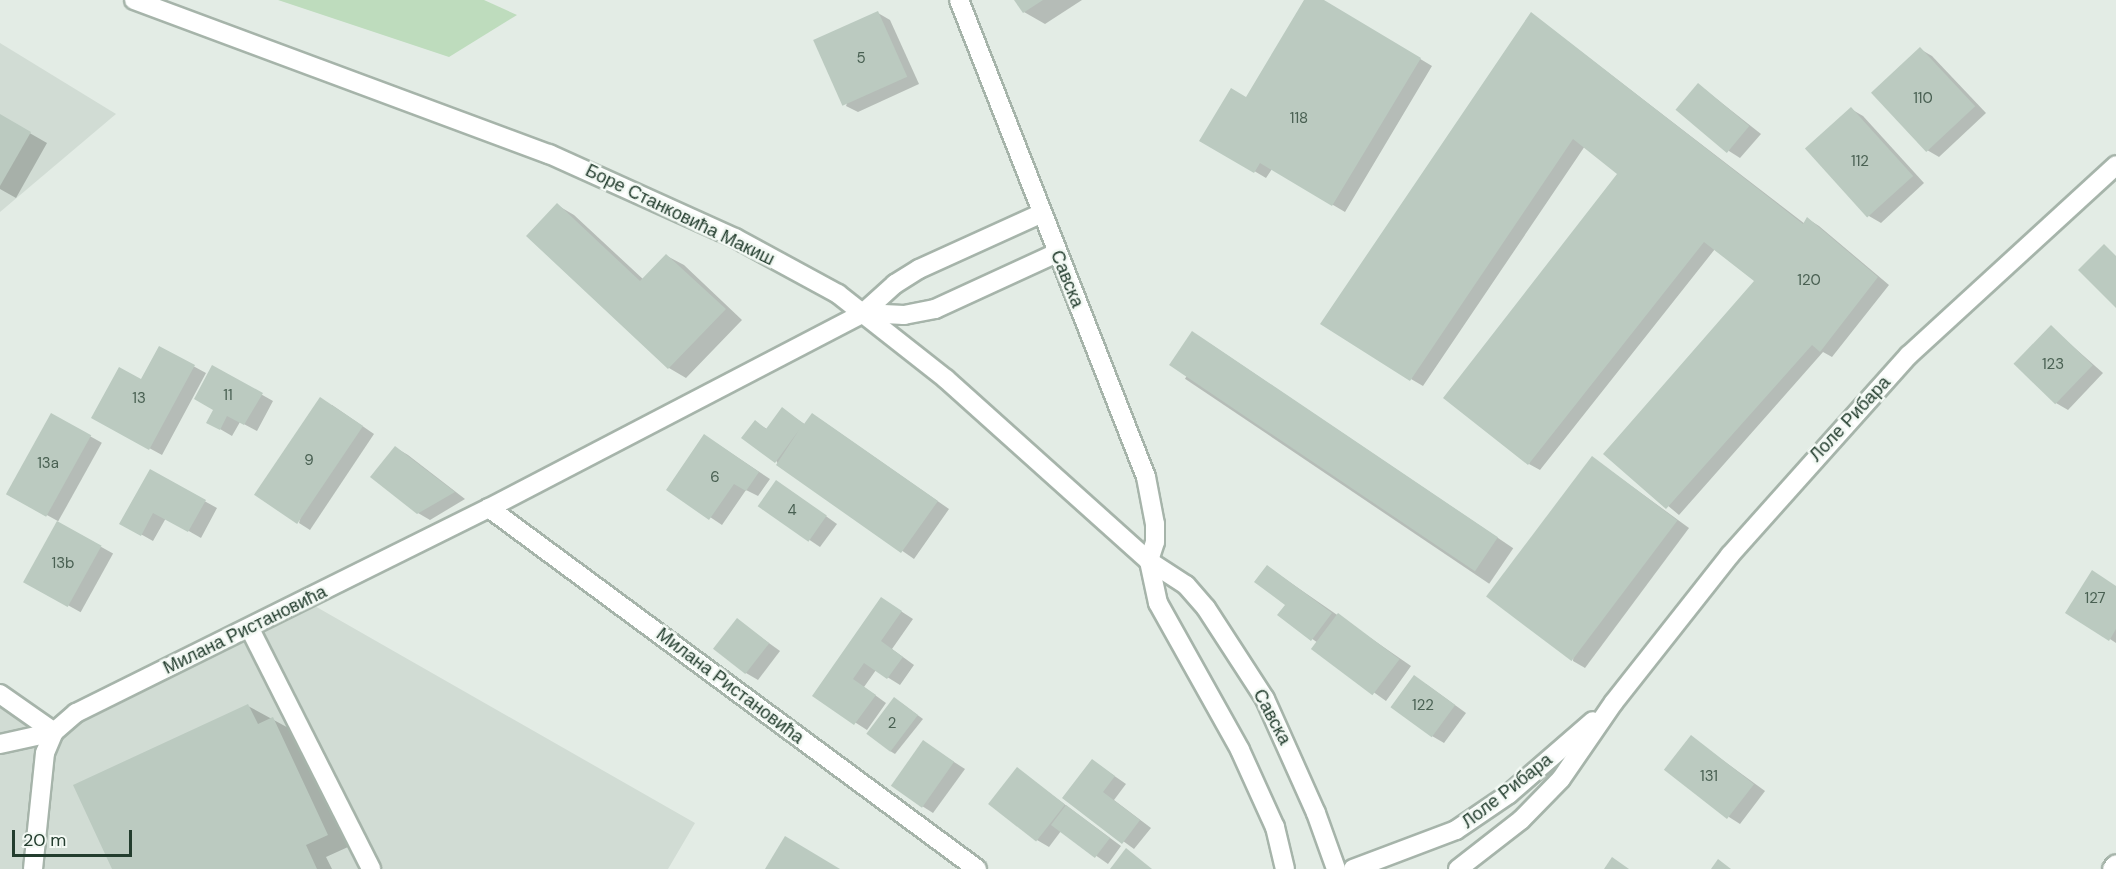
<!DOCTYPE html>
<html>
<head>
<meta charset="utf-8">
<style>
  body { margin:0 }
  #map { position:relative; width:2116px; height:869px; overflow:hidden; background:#e3ece5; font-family:"DM Sans",sans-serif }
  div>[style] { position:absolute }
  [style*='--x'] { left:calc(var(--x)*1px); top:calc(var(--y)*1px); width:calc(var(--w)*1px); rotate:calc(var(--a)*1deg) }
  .built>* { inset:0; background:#d1dcd4 }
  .green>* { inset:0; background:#bedcbd }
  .shadow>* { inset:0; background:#0003; transform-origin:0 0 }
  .building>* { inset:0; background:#bbcac0; transform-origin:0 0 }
  .roads { filter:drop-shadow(2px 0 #a6b4aa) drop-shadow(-2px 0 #a6b4aa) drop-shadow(0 2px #a6b4aa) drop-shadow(0 -2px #a6b4aa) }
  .service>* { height:18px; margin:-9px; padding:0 9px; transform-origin:9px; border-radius:9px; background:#fff }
  .minor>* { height:18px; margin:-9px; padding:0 9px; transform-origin:9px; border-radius:9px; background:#fff }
  .secondary>* { height:18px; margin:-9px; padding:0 9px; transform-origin:9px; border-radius:9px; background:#fff }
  span { translate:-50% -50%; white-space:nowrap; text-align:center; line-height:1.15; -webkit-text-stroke:5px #f3f9f4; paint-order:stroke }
  .number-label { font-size:15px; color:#496052 }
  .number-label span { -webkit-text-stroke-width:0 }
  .street-label { font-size:18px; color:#233d2e }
  .scale { position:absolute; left:12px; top:830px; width:120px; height:27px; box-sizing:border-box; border:3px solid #233d2e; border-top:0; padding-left:8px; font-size:18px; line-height:21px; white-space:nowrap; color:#233d2e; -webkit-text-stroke:4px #f3f9f4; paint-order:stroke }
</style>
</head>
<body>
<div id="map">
  <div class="built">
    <i style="clip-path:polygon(0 43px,116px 114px,0 212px)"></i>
    <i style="clip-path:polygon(306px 601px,695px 823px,668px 869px,0 869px,0 694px,54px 732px)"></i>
  </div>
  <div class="green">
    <i style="clip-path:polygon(278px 0,484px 0,517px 15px,449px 57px)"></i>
  </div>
  <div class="shadow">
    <i style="clip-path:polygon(1016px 0,1082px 0,1045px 24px,1024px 12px)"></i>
    <i style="clip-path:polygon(1306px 0,1322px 0,1432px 66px,1345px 212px,1272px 169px,1266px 178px,1202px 140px,1247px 99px)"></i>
    <i style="clip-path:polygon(878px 13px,890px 20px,919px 84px,858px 112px,846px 106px)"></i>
    <i style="clip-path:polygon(1532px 14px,1805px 224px,1808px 219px,1819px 226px,1889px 285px,1832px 357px,1823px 352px,1679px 515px,1605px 453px,1756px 281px,1715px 249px,1540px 470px,1529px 464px,1619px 173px,1585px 146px,1423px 386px,1411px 379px)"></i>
    <i style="clip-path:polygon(1920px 49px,1932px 56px,1986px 113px,1939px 157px,1927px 150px,1873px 92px)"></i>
    <i style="clip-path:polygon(1699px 85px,1761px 134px,1740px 158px,1729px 151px)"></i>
    <i style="clip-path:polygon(1851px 109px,1863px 116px,1924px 183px,1881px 223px,1869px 216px)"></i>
    <i style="clip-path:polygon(0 116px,47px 143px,16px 198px,0 189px)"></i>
    <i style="clip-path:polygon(557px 205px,574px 215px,644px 280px,667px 256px,684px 265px,742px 320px,686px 378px,669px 368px,529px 236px)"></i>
    <i style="clip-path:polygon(2051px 327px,2103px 373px,2068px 410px,2056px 403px)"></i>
    <i style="left:1209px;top:343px;width:367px;height:43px;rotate:34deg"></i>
    <i style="clip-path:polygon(160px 348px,206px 373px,162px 455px,105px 424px,142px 381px)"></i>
    <i style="clip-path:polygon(213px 367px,273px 401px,257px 431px,240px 422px,232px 436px,208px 422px,215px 410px)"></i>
    <i style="clip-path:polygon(332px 405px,374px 434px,310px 530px,299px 523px)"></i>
    <i style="clip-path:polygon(782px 409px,806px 425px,813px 415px,824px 422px,949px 509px,914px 559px,778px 464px,755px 422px,767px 429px)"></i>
    <i style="left:52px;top:415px;width:57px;height:90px;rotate:29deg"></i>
    <i style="clip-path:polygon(716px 443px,770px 479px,758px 496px,746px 490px,722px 525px,668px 489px)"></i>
    <i style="clip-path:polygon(396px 448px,408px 455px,465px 499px,430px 520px,418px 513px)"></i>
    <i style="clip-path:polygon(1593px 458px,1689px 528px,1585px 668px,1573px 661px)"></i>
    <i style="clip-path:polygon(150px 471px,217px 508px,201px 538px,166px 518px,153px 541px,121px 523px)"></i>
    <i style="clip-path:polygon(788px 489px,837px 524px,820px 547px,759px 506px)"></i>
    <i style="left:58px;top:523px;width:63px;height:67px;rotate:29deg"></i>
    <i style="clip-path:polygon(1268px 567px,1411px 666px,1386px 701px,1313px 649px,1318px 643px,1279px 615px,1287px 605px)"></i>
    <i style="clip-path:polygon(2116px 587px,2116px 643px,2110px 639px)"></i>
    <i style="clip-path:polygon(893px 606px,913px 619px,892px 649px,914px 665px,900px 685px,876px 670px,864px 687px,886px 703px,867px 730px,814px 696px)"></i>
    <i style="clip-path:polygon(737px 620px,780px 651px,758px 680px,746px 673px)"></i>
    <i style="clip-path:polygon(1426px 684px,1466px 713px,1444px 743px,1432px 736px)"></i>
    <i style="clip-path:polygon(900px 702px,923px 719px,895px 754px,890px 751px)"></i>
    <i style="clip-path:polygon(248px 706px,294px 731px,348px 847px,326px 857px,332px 869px,113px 869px)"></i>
    <i style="clip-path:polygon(1691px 737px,1765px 791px,1740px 824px,1729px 817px)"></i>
    <i style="clip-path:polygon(923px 742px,965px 769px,933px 813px,922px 806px)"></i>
    <i style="clip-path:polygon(1093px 761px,1126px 784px,1114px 800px,1151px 828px,1134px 849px,1064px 798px)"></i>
    <i style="clip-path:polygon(1017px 769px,1121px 846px,1108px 864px,1061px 831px,1049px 847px,1037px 840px)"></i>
  </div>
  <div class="building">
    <i style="clip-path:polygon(1014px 0,1043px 0,1023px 13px)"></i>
    <i style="clip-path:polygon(1304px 0,1324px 0,1421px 58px,1332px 206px,1260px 163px,1254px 173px,1199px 141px,1231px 88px,1246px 97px)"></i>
    <i style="left:878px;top:11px;width:72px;height:71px;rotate:66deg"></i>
    <i style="clip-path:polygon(1531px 12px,1803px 224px,1807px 217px,1878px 277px,1820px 352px,1812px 345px,1666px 509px,1603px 454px,1754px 281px,1704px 242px,1528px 465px,1443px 398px,1617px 174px,1573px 139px,1410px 381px,1320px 324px)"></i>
    <i style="left:1920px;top:47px;width:81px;height:67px;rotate:47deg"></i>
    <i style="left:1698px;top:83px;width:67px;height:35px;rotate:40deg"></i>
    <i style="left:1851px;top:107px;width:93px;height:62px;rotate:48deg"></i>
    <i style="clip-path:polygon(0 114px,31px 132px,0 186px)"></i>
    <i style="clip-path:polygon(557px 203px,640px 281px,666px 254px,726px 309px,668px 369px,526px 236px)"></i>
    <i style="clip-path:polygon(2104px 244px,2116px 256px,2116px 308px,2078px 270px)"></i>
    <i style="left:2051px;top:325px;width:58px;height:54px;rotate:44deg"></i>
    <i style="left:1192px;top:331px;width:369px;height:41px;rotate:34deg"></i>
    <i style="clip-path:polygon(159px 346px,195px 365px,149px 450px,91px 418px,119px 367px,141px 379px)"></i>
    <i style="clip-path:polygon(212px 365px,263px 393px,244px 425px,227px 416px,220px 430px,206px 423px,213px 410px,194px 399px)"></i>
    <i style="left:320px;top:397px;width:52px;height:118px;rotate:34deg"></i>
    <i style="clip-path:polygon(782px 407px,804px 424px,812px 413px,938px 501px,901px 553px,776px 465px,799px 430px,775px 463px,741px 438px,755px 420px,766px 429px)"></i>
    <i style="left:51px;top:413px;width:46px;height:93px;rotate:29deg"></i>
    <i style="clip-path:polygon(704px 434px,759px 472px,746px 491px,734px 484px,709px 520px,666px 490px)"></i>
    <i style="clip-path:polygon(395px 446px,455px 492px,417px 514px,370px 477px)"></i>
    <i style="left:1592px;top:456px;width:107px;height:176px;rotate:37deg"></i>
    <i style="clip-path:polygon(150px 469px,206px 500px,188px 532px,153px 513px,141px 536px,119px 524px)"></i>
    <i style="left:776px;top:480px;width:62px;height:32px;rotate:35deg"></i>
    <i style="left:57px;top:521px;width:51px;height:70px;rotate:29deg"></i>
    <i style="clip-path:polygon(1267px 565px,1332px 613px,1311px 641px,1277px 615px,1285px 605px,1254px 582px)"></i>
    <i style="clip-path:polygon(2092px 570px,2116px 586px,2116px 629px,2109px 641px,2065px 613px)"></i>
    <i style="clip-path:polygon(881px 597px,902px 611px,881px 641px,903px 657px,887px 679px,864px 663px,853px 679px,876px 695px,854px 725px,812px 696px)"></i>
    <i style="left:1338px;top:613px;width:77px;height:45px;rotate:37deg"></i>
    <i style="left:737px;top:618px;width:41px;height:39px;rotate:38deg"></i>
    <i style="left:1414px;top:675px;width:51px;height:40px;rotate:36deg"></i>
    <i style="left:894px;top:697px;width:30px;height:46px;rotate:37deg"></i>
    <i style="clip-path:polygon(248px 704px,258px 724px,273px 717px,328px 835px,306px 845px,317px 869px,112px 869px,73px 785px)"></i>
    <i style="left:1691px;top:735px;width:80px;height:44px;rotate:38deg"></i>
    <i style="left:923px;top:740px;width:38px;height:56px;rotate:35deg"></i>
    <i style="clip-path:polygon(1092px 759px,1115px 776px,1103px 792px,1140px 820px,1122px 844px,1062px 798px)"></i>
    <i style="left:1017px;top:767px;width:61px;height:47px;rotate:38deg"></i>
    <i style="left:1066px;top:805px;width:55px;height:25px;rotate:37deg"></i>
    <i style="clip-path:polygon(785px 836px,840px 869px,765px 869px)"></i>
    <i style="clip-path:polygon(1126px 848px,1152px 869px,1110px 869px)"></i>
    <i style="clip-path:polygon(1612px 857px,1629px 869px,1604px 869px)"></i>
    <i style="clip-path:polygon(1718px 859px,1731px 869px,1711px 869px)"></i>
  </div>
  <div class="roads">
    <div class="service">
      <i style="--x:489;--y:508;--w:607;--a:36.49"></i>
      <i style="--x:250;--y:629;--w:269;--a:63.2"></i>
      <i style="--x:0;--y:744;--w:55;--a:-12.5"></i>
    </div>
    <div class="minor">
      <i style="--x:959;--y:0;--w:512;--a:68.59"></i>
      <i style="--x:1146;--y:477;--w:48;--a:79.2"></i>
      <i style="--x:1155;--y:524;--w:18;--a:90"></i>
      <i style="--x:1155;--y:542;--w:20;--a:108"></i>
      <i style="--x:863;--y:313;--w:41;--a:2.8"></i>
      <i style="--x:904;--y:315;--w:32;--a:-11"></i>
      <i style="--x:935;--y:309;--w:134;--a:-24.7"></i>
      <i style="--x:0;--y:694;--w:66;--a:35.1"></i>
      <i style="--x:33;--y:869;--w:117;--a:-84.1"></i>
      <i style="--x:45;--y:753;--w:23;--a:-67"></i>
      <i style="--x:54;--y:732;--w:29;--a:-41"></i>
      <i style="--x:76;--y:713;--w:461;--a:-26.4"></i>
      <i style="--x:489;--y:508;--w:422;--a:-27.5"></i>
      <i style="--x:863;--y:313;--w:43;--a:-42.2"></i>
      <i style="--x:895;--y:284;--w:28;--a:-32"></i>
      <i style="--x:919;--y:269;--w:133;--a:-24.4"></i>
      <i style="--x:2112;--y:869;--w:6;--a:-51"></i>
    </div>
    <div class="secondary">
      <i style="--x:134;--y:0;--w:443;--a:20.4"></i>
      <i style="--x:549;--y:154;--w:204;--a:24.3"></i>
      <i style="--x:735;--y:238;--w:117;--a:28.5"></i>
      <i style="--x:838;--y:294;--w:137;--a:38.2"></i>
      <i style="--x:946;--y:379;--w:273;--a:41.9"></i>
      <i style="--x:1149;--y:561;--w:44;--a:33"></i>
      <i style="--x:1186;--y:585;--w:30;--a:49"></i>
      <i style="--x:1206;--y:608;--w:108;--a:57"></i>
      <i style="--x:1265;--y:699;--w:125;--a:65.9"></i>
      <i style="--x:1316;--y:813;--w:59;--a:70.3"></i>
      <i style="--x:1149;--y:561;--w:43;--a:77.9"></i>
      <i style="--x:1158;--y:603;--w:168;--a:60.8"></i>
      <i style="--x:1240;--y:750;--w:85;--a:65.6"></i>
      <i style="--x:1275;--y:827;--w:43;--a:76.6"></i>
      <i style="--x:1353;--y:869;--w:110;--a:-20.7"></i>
      <i style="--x:1456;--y:830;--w:64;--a:-34.2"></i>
      <i style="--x:1509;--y:794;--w:111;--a:-41"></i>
      <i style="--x:1458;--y:869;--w:80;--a:-37.9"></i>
      <i style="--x:1521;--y:820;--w:57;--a:-45.7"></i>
      <i style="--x:1561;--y:779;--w:93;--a:-55.5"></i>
      <i style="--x:1614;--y:702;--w:187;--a:-51.7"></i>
      <i style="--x:1730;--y:555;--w:268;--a:-48.2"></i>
      <i style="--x:1909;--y:355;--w:281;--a:-42.5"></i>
    </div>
  </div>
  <div class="number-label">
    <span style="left:861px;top:59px">5</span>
    <span style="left:1923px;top:99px">110</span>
    <span style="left:1299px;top:119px">118</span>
    <span style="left:1860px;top:162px">112</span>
    <span style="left:1809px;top:281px">120</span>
    <span style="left:2053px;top:365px">123</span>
    <span style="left:228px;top:396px">11</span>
    <span style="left:139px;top:399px">13</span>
    <span style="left:309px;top:461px">9</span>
    <span style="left:48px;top:464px">13a</span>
    <span style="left:715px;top:478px">6</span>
    <span style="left:792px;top:511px">4</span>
    <span style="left:63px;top:564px">13b</span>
    <span style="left:2095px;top:599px">127</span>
    <span style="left:1423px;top:706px">122</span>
    <span style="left:892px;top:724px">2</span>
    <span style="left:1709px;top:777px">131</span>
  </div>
  <div class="street-label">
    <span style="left:680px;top:215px;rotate:26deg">Боре Станковића Макиш</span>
    <span style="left:1067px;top:279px;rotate:68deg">Савска</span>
    <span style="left:1850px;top:419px;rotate:-47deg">Лоле Рибара</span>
    <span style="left:245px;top:630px;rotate:-26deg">Милана Ристановића</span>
    <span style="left:730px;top:686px;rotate:37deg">Милана Ристановића</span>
    <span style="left:1272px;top:717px;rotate:62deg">Савска</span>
    <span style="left:1507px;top:791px;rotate:-38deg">Лоле Рибара</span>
  </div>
  <div class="scale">20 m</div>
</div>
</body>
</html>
